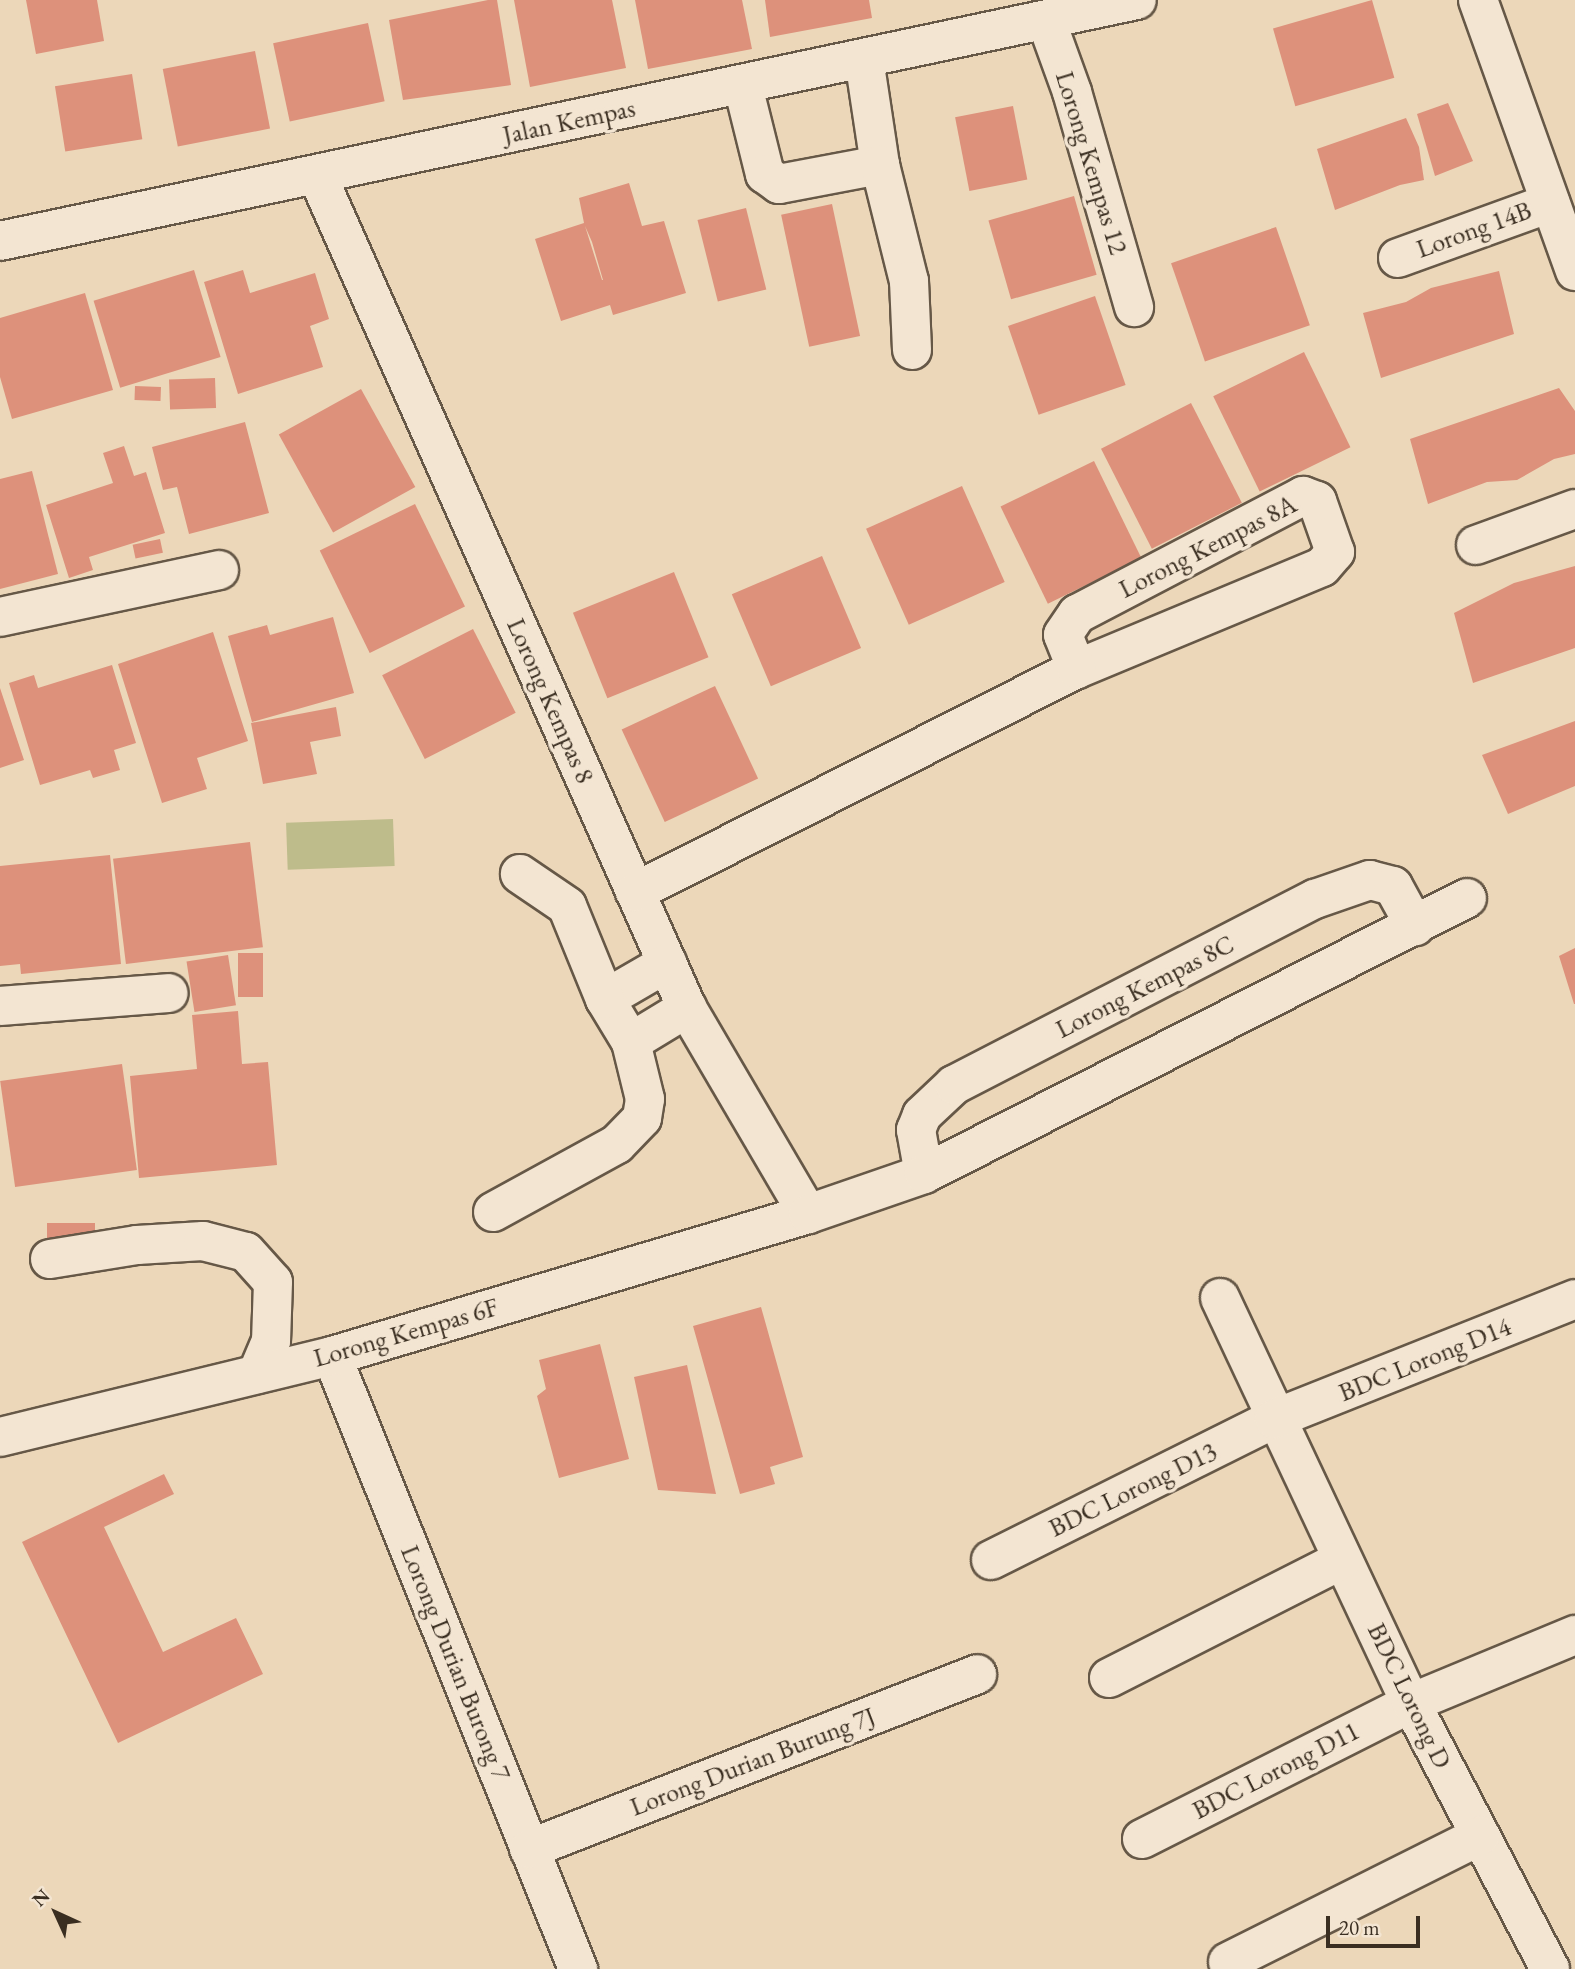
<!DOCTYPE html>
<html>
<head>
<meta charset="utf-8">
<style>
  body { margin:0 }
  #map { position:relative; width:1575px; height:1969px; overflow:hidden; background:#ecd7b9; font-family:"EB Garamond",serif }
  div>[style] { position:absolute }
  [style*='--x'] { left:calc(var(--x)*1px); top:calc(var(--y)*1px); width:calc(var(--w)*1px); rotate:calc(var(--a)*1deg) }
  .green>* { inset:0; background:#bebc8b; transform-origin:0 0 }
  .building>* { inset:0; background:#dd917b; transform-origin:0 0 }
  .roads { filter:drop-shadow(2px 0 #665847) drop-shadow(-2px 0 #665847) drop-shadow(0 2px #665847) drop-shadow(0 -2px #665847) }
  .minor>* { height:38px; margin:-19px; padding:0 19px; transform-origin:19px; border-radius:19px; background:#f3e5d2 }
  span { translate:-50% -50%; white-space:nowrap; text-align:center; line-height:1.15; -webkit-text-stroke:7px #f3e5d2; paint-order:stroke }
  .street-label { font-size:26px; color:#3a2e21 }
  .north { position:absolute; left:21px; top:1878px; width:70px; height:70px; -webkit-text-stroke:5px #f3e5d2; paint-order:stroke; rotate:315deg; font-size:19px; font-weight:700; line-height:28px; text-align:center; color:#3a2e21 }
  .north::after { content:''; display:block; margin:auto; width:24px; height:32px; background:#3a2e21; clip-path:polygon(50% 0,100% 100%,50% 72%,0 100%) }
  .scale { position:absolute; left:1326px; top:1916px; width:94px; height:32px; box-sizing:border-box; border:4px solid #3a2e21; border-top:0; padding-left:9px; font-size:21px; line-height:24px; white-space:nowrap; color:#3a2e21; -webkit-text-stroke:5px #f3e5d2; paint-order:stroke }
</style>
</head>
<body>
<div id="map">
  <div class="green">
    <i style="left:393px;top:819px;width:47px;height:107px;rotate:88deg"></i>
  </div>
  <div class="building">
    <i style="clip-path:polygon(26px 0,97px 0,104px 41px,36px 54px)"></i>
    <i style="clip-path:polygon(488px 0,497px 0,511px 85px,403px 100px,389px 20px)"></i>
    <i style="clip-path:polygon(514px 0,612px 0,626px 68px,530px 87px)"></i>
    <i style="clip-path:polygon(635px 0,742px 0,752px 49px,648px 69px)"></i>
    <i style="clip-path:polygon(765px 0,869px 0,872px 18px,770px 37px)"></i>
    <i style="left:1372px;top:0;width:81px;height:103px;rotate:74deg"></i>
    <i style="left:368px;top:23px;width:80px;height:97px;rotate:78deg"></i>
    <i style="left:255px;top:51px;width:79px;height:94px;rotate:79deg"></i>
    <i style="left:132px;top:74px;width:66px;height:78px;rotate:81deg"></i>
    <i style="clip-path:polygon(1448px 103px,1473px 161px,1435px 176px,1417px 114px)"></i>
    <i style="left:1013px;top:106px;width:75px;height:59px;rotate:79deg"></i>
    <i style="clip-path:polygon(1406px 118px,1419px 147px,1424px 180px,1400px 185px,1335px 210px,1317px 149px)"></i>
    <i style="clip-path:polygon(evenodd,629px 183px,642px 226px,664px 221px,686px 293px,613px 315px,610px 305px,561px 321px,535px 239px,584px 223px,579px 198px,629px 183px,585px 226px,592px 242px,603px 280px,602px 280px,585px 226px)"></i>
    <i style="left:1074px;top:196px;width:82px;height:89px;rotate:74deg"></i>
    <i style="left:832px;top:204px;width:135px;height:52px;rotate:78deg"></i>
    <i style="left:746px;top:208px;width:84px;height:50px;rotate:76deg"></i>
    <i style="left:1276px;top:227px;width:104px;height:111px;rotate:71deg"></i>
    <i style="left:194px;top:270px;width:91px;height:105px;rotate:73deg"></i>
    <i style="clip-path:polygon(243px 270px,250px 293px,315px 273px,329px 319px,310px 326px,323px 367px,238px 394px,204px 282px)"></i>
    <i style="clip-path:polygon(1499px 271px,1514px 334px,1381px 378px,1363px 313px,1406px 302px,1431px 288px)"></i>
    <i style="clip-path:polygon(85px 293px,113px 390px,12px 419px,0 377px,0 318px)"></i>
    <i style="left:1095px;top:296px;width:94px;height:92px;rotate:71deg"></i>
    <i style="left:1304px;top:352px;width:106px;height:101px;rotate:64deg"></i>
    <i style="left:215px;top:378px;width:30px;height:46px;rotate:88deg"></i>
    <i style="left:135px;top:386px;width:26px;height:14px;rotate:2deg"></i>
    <i style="clip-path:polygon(1559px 388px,1575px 411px,1575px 454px,1554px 459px,1517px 480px,1487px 482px,1428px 504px,1410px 439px)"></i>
    <i style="left:361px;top:389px;width:112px;height:94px;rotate:61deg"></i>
    <i style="left:1191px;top:403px;width:112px;height:101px;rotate:63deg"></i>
    <i style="clip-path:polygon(245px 422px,269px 513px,189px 534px,177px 487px,163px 490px,152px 447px)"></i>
    <i style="clip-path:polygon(124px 446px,134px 476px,146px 472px,165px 533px,89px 557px,93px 570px,69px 578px,46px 505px,113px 483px,103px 453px)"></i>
    <i style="left:1094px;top:461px;width:108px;height:104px;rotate:64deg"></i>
    <i style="clip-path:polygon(32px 471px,58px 574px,0 589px,0 479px)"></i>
    <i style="left:962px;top:486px;width:105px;height:105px;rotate:66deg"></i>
    <i style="left:415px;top:504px;width:114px;height:106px;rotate:64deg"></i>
    <i style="left:160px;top:539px;width:14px;height:28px;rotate:78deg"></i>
    <i style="left:822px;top:556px;width:100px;height:98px;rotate:67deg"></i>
    <i style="clip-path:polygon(1575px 566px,1575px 648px,1473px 683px,1454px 613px,1514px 583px)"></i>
    <i style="left:674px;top:572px;width:92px;height:109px;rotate:68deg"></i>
    <i style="clip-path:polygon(333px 617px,354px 693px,252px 722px,228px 636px,267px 625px,270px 635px)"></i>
    <i style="left:473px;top:629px;width:94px;height:102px;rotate:63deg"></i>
    <i style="clip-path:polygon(213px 632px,248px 741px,197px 758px,207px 789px,162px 803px,118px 664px)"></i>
    <i style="clip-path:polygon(112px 665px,136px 743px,114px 750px,120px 770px,93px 778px,90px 770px,40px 785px,9px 683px,34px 675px,38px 688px)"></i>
    <i style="left:715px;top:686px;width:102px;height:103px;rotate:65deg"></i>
    <i style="clip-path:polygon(0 688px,24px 760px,0 768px)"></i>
    <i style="clip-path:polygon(336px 707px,341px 736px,310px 742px,317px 774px,263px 784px,251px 723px)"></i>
    <i style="clip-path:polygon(1575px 721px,1575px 786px,1508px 814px,1482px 755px)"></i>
    <i style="left:250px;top:842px;width:106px;height:138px;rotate:83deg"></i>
    <i style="clip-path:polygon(110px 855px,121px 964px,21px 974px,20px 964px,0 966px,0 866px)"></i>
    <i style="clip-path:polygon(1575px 948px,1575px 1004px,1574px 1004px,1559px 956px)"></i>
    <i style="left:238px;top:953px;width:25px;height:44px"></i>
    <i style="left:228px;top:955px;width:51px;height:42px;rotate:81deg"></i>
    <i style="clip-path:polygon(238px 1011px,242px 1064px,268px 1062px,277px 1165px,139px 1178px,130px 1076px,197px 1069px,192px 1015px)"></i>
    <i style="left:122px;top:1064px;width:107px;height:123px;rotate:82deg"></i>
    <i style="left:95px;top:1223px;width:24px;height:48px;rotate:90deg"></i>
    <i style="clip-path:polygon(761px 1307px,803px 1457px,770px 1467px,775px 1484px,740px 1494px,693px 1326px)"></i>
    <i style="clip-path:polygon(600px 1344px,629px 1459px,559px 1478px,537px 1396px,546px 1389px,539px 1360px)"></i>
    <i style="clip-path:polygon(687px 1365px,716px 1494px,658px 1490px,634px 1377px)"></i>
    <i style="clip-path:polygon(164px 1474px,174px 1494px,104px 1527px,163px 1652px,236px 1618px,263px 1674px,118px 1743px,22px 1542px)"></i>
  </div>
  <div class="roads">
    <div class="minor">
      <i style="--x:1478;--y:0;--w:288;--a:70.3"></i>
      <i style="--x:1046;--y:20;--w:77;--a:70.1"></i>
      <i style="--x:1072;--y:92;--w:224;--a:73.9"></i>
      <i style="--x:864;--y:59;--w:107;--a:81.4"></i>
      <i style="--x:743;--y:86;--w:91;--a:76"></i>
      <i style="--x:765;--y:174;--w:17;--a:36"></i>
      <i style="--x:779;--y:184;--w:103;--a:-10.7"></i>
      <i style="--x:880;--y:165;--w:120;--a:76"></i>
      <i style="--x:909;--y:281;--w:69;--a:87.5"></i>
      <i style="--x:317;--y:175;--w:911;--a:66.05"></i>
      <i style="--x:687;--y:1008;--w:239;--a:59.6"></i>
      <i style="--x:0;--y:241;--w:1162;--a:-11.97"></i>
      <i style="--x:1398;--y:258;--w:162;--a:-19.9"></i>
      <i style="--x:1476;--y:545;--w:105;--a:-20"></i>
      <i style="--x:0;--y:617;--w:224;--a:-12.1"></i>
      <i style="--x:635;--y:892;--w:495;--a:-26.8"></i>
      <i style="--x:1077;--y:669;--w:265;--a:-22.6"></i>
      <i style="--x:1322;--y:567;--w:20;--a:-49"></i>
      <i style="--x:1335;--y:552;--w:54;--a:-109.4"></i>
      <i style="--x:1317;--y:501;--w:15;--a:-160"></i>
      <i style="--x:1303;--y:496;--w:255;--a:152.4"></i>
      <i style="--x:1077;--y:614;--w:25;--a:124"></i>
      <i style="--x:1063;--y:635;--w:37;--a:68"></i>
      <i style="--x:605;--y:999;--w:72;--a:-30.1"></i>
      <i style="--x:0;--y:1006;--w:169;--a:-4.4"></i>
      <i style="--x:631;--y:1042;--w:66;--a:-31.3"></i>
      <i style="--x:924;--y:1174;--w:45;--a:-100.3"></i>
      <i style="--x:916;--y:1130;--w:16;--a:-68"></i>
      <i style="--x:922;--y:1115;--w:44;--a:-43.2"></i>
      <i style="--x:954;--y:1085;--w:406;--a:-27.3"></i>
      <i style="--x:1315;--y:899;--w:58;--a:-19.1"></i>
      <i style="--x:1370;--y:880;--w:24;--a:15"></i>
      <i style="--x:1393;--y:886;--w:46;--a:61.2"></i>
      <i style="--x:493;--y:1212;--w:141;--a:-28.7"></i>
      <i style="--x:617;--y:1144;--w:36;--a:-46"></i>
      <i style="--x:642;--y:1118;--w:19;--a:-81"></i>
      <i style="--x:645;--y:1099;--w:59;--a:-103.8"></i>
      <i style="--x:631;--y:1042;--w:50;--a:-121.2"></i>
      <i style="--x:605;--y:999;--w:100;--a:-112.2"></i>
      <i style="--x:567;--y:906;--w:57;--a:-145.8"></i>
      <i style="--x:50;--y:1259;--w:88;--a:-9.1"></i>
      <i style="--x:137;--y:1245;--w:66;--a:-3.5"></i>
      <i style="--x:203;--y:1241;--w:44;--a:14.3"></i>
      <i style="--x:246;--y:1252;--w:40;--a:48"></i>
      <i style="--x:273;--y:1282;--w:59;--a:91.9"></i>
      <i style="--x:271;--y:1341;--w:36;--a:113"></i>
      <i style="--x:1220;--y:1298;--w:448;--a:64.8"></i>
      <i style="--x:1411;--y:1703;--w:300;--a:62.4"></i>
      <i style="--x:332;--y:1356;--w:661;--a:68.13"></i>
      <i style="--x:0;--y:1437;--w:342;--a:-13.7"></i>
      <i style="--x:332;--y:1356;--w:497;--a:-16.6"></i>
      <i style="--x:808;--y:1214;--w:123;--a:-19"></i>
      <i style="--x:924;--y:1174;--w:609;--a:-26.94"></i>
      <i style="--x:991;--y:1560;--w:316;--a:-26.5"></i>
      <i style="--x:1274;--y:1419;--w:324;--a:-21.7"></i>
      <i style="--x:1109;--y:1678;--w:261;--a:-26.9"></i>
      <i style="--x:1142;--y:1839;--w:301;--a:-26.8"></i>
      <i style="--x:1411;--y:1703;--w:178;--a:-22.5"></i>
      <i style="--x:529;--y:1849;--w:481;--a:-21.3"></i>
      <i style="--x:1228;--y:1962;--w:282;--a:-26.6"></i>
    </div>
  </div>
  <div class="street-label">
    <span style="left:569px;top:122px;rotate:-12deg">Jalan Kempas</span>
    <span style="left:1091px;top:163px;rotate:73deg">Lorong Kempas 12</span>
    <span style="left:1474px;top:230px;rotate:-20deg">Lorong 14B</span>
    <span style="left:1208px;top:547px;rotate:-27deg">Lorong Kempas 8A</span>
    <span style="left:550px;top:701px;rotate:66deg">Lorong Kempas 8</span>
    <span style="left:1145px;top:987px;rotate:-27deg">Lorong Kempas 8C</span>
    <span style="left:406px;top:1333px;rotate:-16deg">Lorong Kempas 6F</span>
    <span style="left:1425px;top:1360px;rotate:-22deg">BDC Lorong D14</span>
    <span style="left:1133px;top:1490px;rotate:-26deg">BDC Lorong D13</span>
    <span style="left:455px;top:1663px;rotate:68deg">Lorong Durian Burong 7</span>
    <span style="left:1409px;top:1696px;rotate:64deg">BDC Lorong D</span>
    <span style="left:753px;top:1762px;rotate:-21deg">Lorong Durian Burung 7J</span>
    <span style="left:1276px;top:1771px;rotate:-27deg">BDC Lorong D11</span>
  </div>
  <div class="north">N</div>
  <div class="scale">20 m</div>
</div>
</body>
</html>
